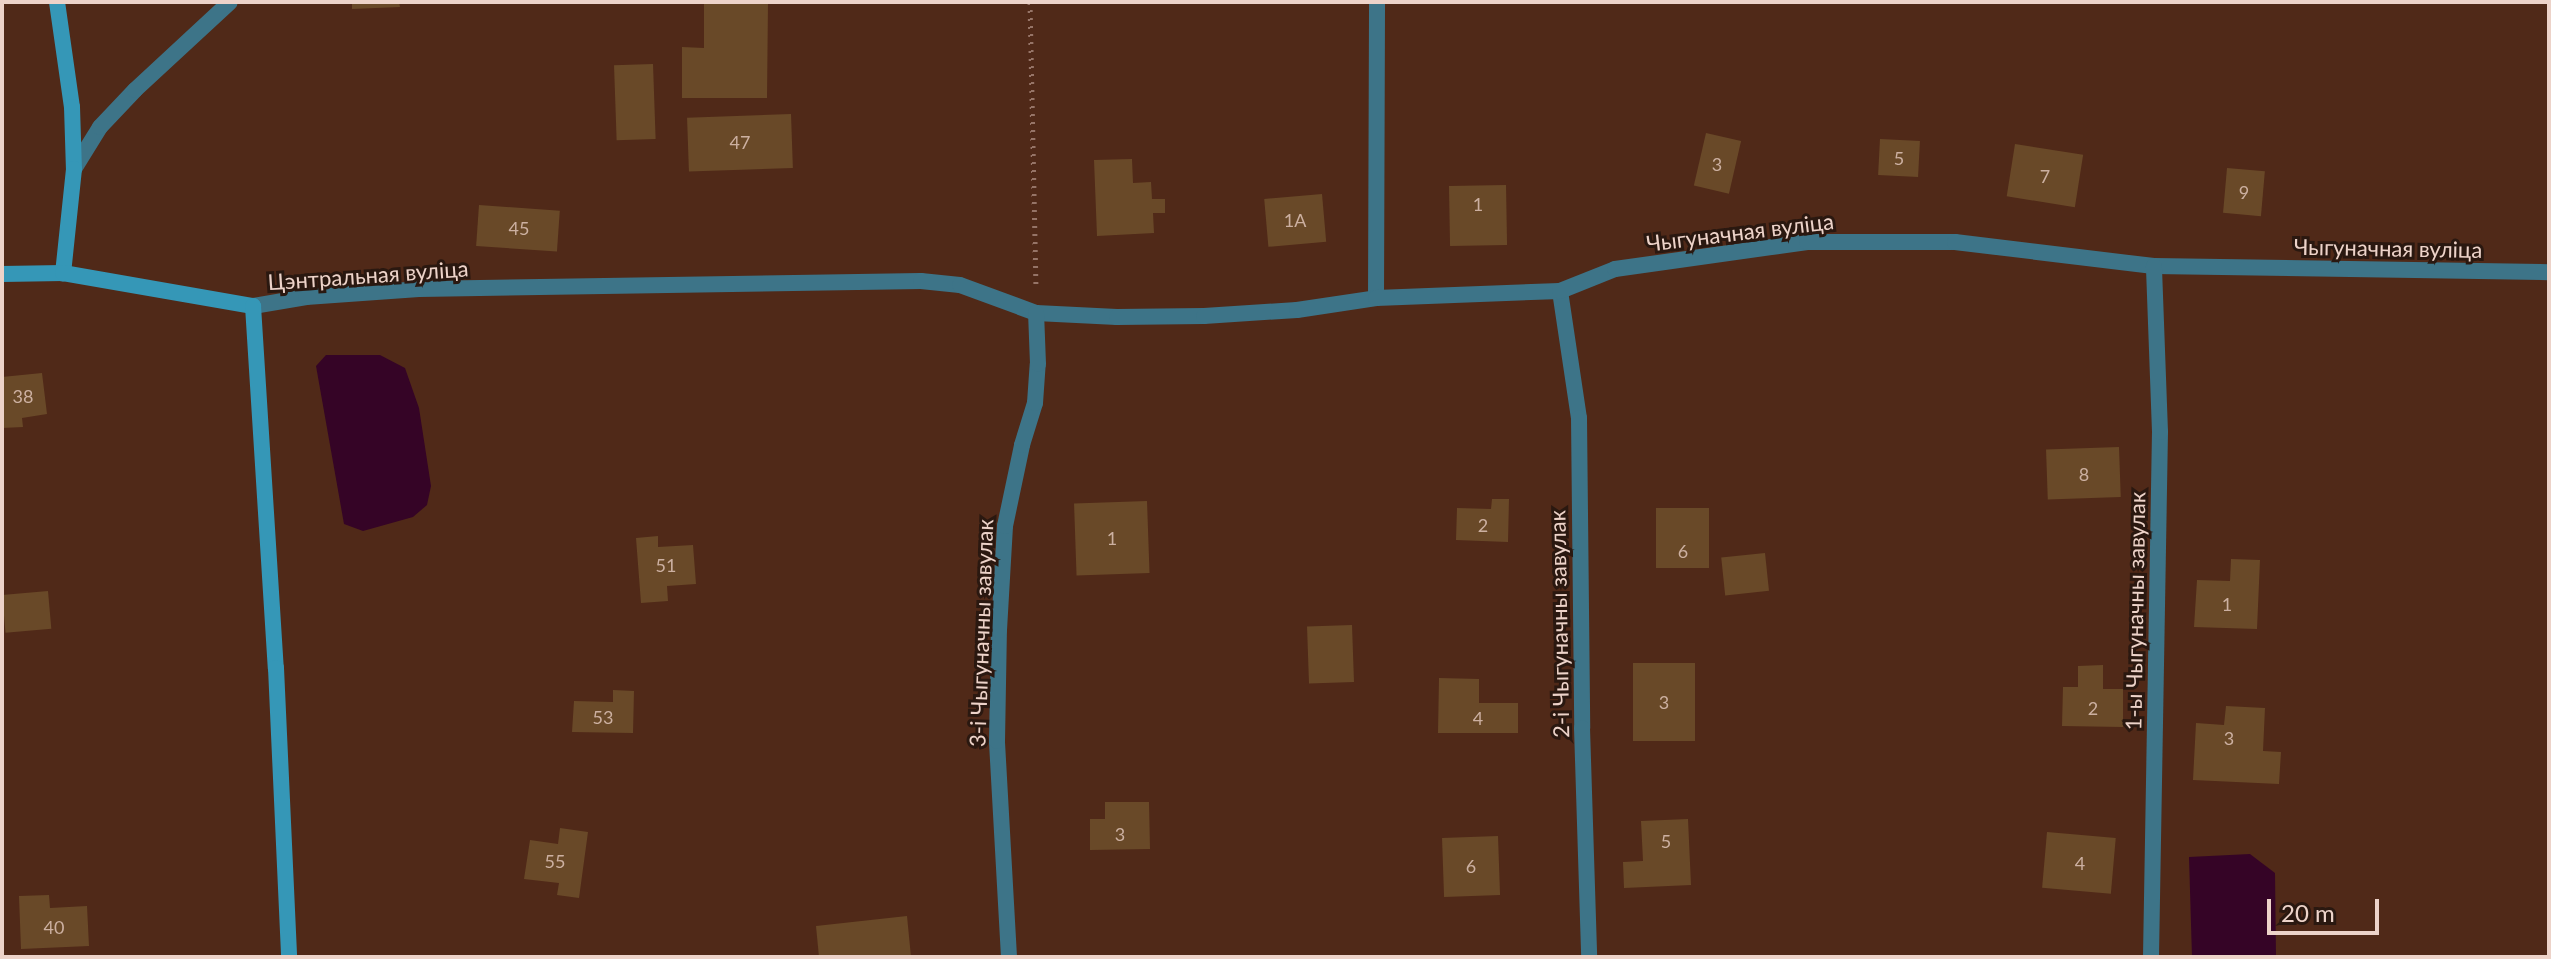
<!DOCTYPE html>
<html>
<head>
<meta charset="utf-8">
<style>
  body { margin:0 }
  #map { position:relative; width:2551px; height:959px; overflow:hidden; background:#502918; font-family:Lato,sans-serif }
  div>[style] { position:absolute }
  [style*='--x'] { left:calc(var(--x)*1px); top:calc(var(--y)*1px); width:calc(var(--w)*1px); rotate:calc(var(--a)*1deg) }
  .water>* { inset:0; background:#350426 }
  .building>* { inset:0; background:#694928; transform-origin:0 0 }
  .path>* { height:5px; margin-top:-2.5px; transform-origin:0; background:repeating-linear-gradient(90deg,#967467 0 2px,transparent 0 8px) }
  .street>* { height:16px; margin:-8px; padding:0 8px; transform-origin:8px; border-radius:8px; background:#3d7488 }
  .secondary>* { height:16px; margin:-8px; padding:0 8px; transform-origin:8px; border-radius:8px; background:#3597b7 }
  span { translate:-50% -50%; white-space:nowrap; text-align:center; line-height:1.15; -webkit-text-stroke:6px #2a1810; paint-order:stroke }
  .number-label { font-size:18px; color:#ccb0a1 }
  .number-label span { -webkit-text-stroke-width:0 }
  .street-label { font-size:22px; color:#edd3c9 }
  .frame { position:absolute; inset:0; border:4px solid #edd3c9; pointer-events:none }
  .scale { position:absolute; left:2267px; top:899px; width:112px; height:36px; box-sizing:border-box; border:4px solid #edd3c9; border-top:0; padding-left:10px; font-size:24px; line-height:28px; white-space:nowrap; color:#edd3c9; -webkit-text-stroke:6px #2a1810; paint-order:stroke }
</style>
</head>
<body>
<div id="map">
  <div class="water">
    <i style="clip-path:polygon(326px 355px,380px 355px,405px 368px,419px 408px,431px 486px,427px 505px,413px 517px,363px 531px,344px 524px,316px 366px)"></i>
    <i style="clip-path:polygon(2250px 854px,2275px 873px,2276px 957px,2192px 957px,2189px 857px)"></i>
  </div>
  <div class="building">
    <i style="clip-path:polygon(352px 2px,399px 2px,400px 7px,352px 9px)"></i>
    <i style="clip-path:polygon(704px 2px,768px 2px,767px 98px,682px 98px,682px 47px,704px 48px)"></i>
    <i style="left:653px;top:64px;width:75px;height:39px;rotate:88deg"></i>
    <i style="left:791px;top:114px;width:54px;height:104px;rotate:88deg"></i>
    <i style="left:1706px;top:133px;width:36px;height:54px;rotate:13deg"></i>
    <i style="left:1880px;top:139px;width:40px;height:36px;rotate:3deg"></i>
    <i style="left:2015px;top:144px;width:69px;height:53px;rotate:9deg"></i>
    <i style="clip-path:polygon(1132px 159px,1133px 183px,1151px 182px,1152px 199px,1165px 199px,1165px 213px,1153px 213px,1154px 233px,1097px 236px,1094px 160px)"></i>
    <i style="left:2227px;top:168px;width:38px;height:45px;rotate:5deg"></i>
    <i style="left:1506px;top:185px;width:60px;height:57px;rotate:89deg"></i>
    <i style="left:1322px;top:194px;width:48px;height:58px;rotate:85deg"></i>
    <i style="left:479px;top:205px;width:81px;height:41px;rotate:4deg"></i>
    <i style="clip-path:polygon(42px 373px,47px 414px,22px 418px,23px 427px,2px 428px,2px 377px)"></i>
    <i style="left:2119px;top:447px;width:50px;height:73px;rotate:88deg"></i>
    <i style="clip-path:polygon(1492px 499px,1509px 499px,1508px 542px,1456px 540px,1457px 508px,1491px 509px)"></i>
    <i style="left:1147px;top:501px;width:72px;height:73px;rotate:88deg"></i>
    <i style="left:1656px;top:508px;width:53px;height:60px"></i>
    <i style="clip-path:polygon(658px 536px,658px 547px,693px 545px,696px 584px,667px 586px,668px 601px,641px 603px,636px 538px)"></i>
    <i style="left:1765px;top:553px;width:38px;height:44px;rotate:84deg"></i>
    <i style="clip-path:polygon(2231px 559px,2260px 560px,2257px 629px,2194px 627px,2197px 580px,2230px 581px)"></i>
    <i style="left:48px;top:591px;width:38px;height:46px;rotate:85deg"></i>
    <i style="left:1352px;top:625px;width:57px;height:45px;rotate:88deg"></i>
    <i style="left:1633px;top:663px;width:62px;height:78px"></i>
    <i style="clip-path:polygon(2103px 665px,2103px 689px,2123px 689px,2123px 727px,2062px 726px,2063px 687px,2078px 687px,2078px 666px)"></i>
    <i style="clip-path:polygon(1439px 678px,1479px 679px,1479px 703px,1518px 703px,1518px 733px,1438px 733px)"></i>
    <i style="clip-path:polygon(613px 690px,634px 691px,633px 733px,572px 732px,574px 701px,613px 702px)"></i>
    <i style="clip-path:polygon(2226px 706px,2265px 708px,2263px 751px,2281px 752px,2279px 784px,2193px 780px,2196px 723px,2224px 725px)"></i>
    <i style="clip-path:polygon(1105px 802px,1149px 802px,1150px 849px,1090px 850px,1090px 819px,1105px 819px)"></i>
    <i style="clip-path:polygon(1688px 819px,1691px 885px,1624px 888px,1623px 862px,1643px 861px,1641px 821px)"></i>
    <i style="clip-path:polygon(560px 828px,588px 832px,579px 898px,557px 895px,559px 883px,524px 879px,530px 840px,558px 844px)"></i>
    <i style="left:2047px;top:832px;width:69px;height:56px;rotate:5deg"></i>
    <i style="left:1498px;top:836px;width:59px;height:56px;rotate:88deg"></i>
    <i style="clip-path:polygon(49px 895px,50px 908px,87px 906px,89px 946px,21px 949px,19px 896px)"></i>
    <i style="clip-path:polygon(907px 916px,911px 957px,819px 957px,816px 926px)"></i>
  </div>
  <div class="path">
    <i style="--x:1030;--y:2;--w:282;--a:88.8"></i>
  </div>
  <div class="street">
    <i style="--x:74;--y:169;--w:49;--a:-58.2"></i>
    <i style="--x:100;--y:127;--w:51;--a:-46.6"></i>
    <i style="--x:135;--y:90;--w:129;--a:-42.8"></i>
    <i style="--x:1560;--y:291;--w:128;--a:81.5"></i>
    <i style="--x:1579;--y:418;--w:310;--a:89.4"></i>
    <i style="--x:1582;--y:728;--w:229;--a:88.2"></i>
    <i style="--x:1376;--y:298;--w:296;--a:-89.8"></i>
    <i style="--x:253;--y:306;--w:54;--a:-9.6"></i>
    <i style="--x:306;--y:297;--w:113;--a:-4"></i>
    <i style="--x:419;--y:289;--w:502;--a:-0.91"></i>
    <i style="--x:921;--y:281;--w:39;--a:6"></i>
    <i style="--x:960;--y:285;--w:81;--a:20.2"></i>
    <i style="--x:1036;--y:313;--w:81;--a:2.8"></i>
    <i style="--x:1117;--y:317;--w:87;--a:-0.7"></i>
    <i style="--x:1204;--y:316;--w:93;--a:-3.7"></i>
    <i style="--x:1297;--y:310;--w:80;--a:-8.6"></i>
    <i style="--x:1376;--y:298;--w:184;--a:-2.2"></i>
    <i style="--x:1560;--y:291;--w:59;--a:-21.8"></i>
    <i style="--x:1615;--y:269;--w:194;--a:-8"></i>
    <i style="--x:1807;--y:242;--w:148;--a:0"></i>
    <i style="--x:1955;--y:242;--w:200;--a:6.9"></i>
    <i style="--x:2154;--y:266;--w:395;--a:0.9"></i>
    <i style="--x:1009;--y:957;--w:216;--a:-93.2"></i>
    <i style="--x:997;--y:741;--w:111;--a:-89"></i>
    <i style="--x:999;--y:630;--w:104;--a:-86.7"></i>
    <i style="--x:1005;--y:526;--w:83;--a:-78.1"></i>
    <i style="--x:1022;--y:445;--w:44;--a:-72.8"></i>
    <i style="--x:1035;--y:403;--w:39;--a:-86"></i>
    <i style="--x:1038;--y:364;--w:51;--a:-92.2"></i>
    <i style="--x:2151;--y:957;--w:525;--a:-89.02"></i>
    <i style="--x:2160;--y:432;--w:166;--a:-92.1"></i>
  </div>
  <div class="secondary">
    <i style="--x:57;--y:2;--w:106;--a:81.9"></i>
    <i style="--x:72;--y:107;--w:62;--a:88.2"></i>
    <i style="--x:74;--y:169;--w:105;--a:96"></i>
    <i style="--x:2;--y:274;--w:61;--a:-0.9"></i>
    <i style="--x:63;--y:273;--w:193;--a:9.9"></i>
    <i style="--x:253;--y:306;--w:363;--a:86.4"></i>
    <i style="--x:276;--y:668;--w:289;--a:87.4"></i>
  </div>
  <div class="number-label">
    <span style="left:740px;top:142px">47</span>
    <span style="left:1899px;top:158px">5</span>
    <span style="left:1717px;top:164px">3</span>
    <span style="left:2045px;top:176px">7</span>
    <span style="left:2244px;top:192px">9</span>
    <span style="left:1478px;top:204px">1</span>
    <span style="left:1295px;top:220px">1А</span>
    <span style="left:519px;top:228px">45</span>
    <span style="left:23px;top:396px">38</span>
    <span style="left:2084px;top:474px">8</span>
    <span style="left:1483px;top:525px">2</span>
    <span style="left:1112px;top:538px">1</span>
    <span style="left:1683px;top:551px">6</span>
    <span style="left:666px;top:565px">51</span>
    <span style="left:2227px;top:604px">1</span>
    <span style="left:1664px;top:702px">3</span>
    <span style="left:2093px;top:708px">2</span>
    <span style="left:603px;top:717px">53</span>
    <span style="left:1478px;top:718px">4</span>
    <span style="left:2229px;top:738px">3</span>
    <span style="left:1120px;top:834px">3</span>
    <span style="left:1666px;top:841px">5</span>
    <span style="left:555px;top:861px">55</span>
    <span style="left:2080px;top:863px">4</span>
    <span style="left:1471px;top:866px">6</span>
    <span style="left:54px;top:927px">40</span>
  </div>
  <div class="street-label">
    <span style="left:1740px;top:232px;rotate:-7deg">Чыгуначная вуліца</span>
    <span style="left:2388px;top:248px;rotate:1deg">Чыгуначная вуліца</span>
    <span style="left:368px;top:275px;rotate:-4deg">Цэнтральная вуліца</span>
    <span style="left:2135px;top:611px;rotate:-89deg">1-ы Чыгуначны завулак</span>
    <span style="left:1559px;top:624px;rotate:-91deg">2-і Чыгуначны завулак</span>
    <span style="left:981px;top:633px;rotate:-88deg">3-і Чыгуначны завулак</span>
  </div>
  <div class="frame"></div>
  <div class="scale">20 m</div>
</div>
</body>
</html>
